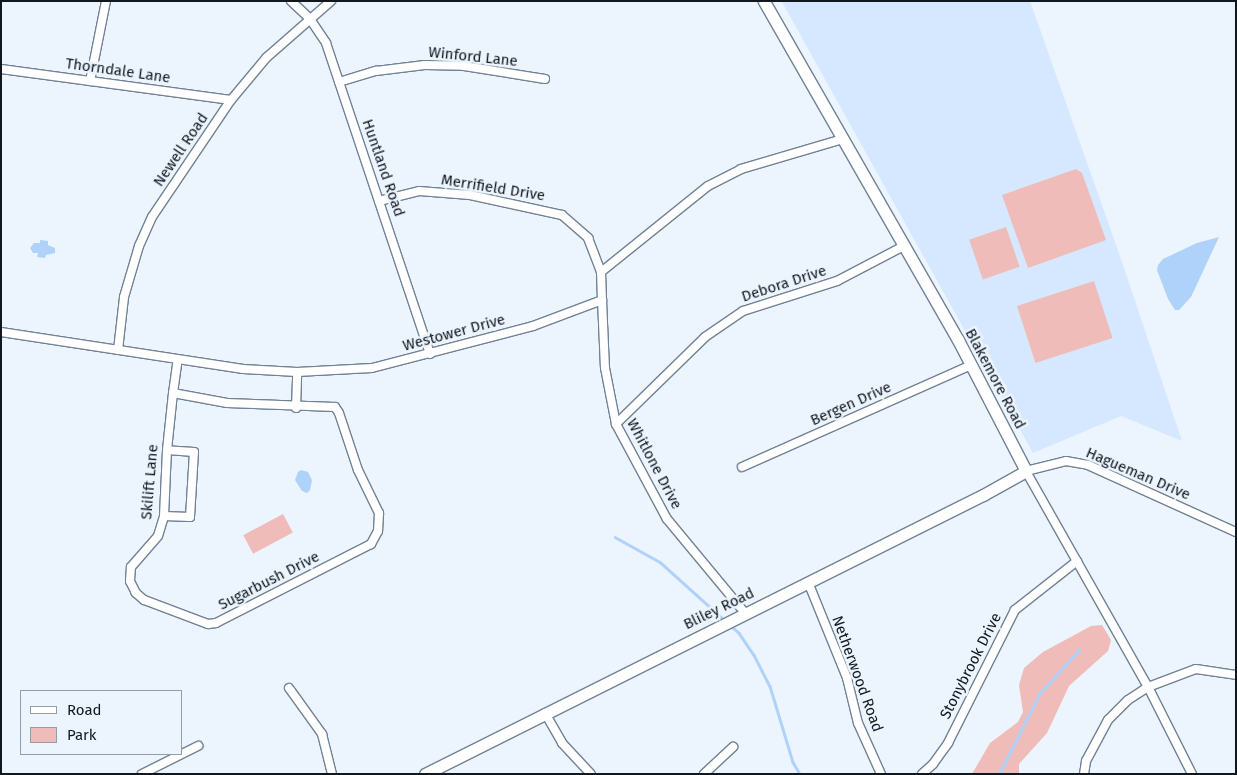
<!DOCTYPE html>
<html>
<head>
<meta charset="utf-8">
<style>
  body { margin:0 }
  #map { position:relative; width:1237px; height:775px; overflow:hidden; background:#ecf4fd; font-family:"Fira Sans",sans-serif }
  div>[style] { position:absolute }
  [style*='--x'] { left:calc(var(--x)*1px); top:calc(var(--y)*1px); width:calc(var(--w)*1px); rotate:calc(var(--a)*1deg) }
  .built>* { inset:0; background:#d5e8ff }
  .green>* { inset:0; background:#efbcb9; transform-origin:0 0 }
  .water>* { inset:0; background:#afd2fb }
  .stream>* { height:2.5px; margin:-1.25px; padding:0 1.25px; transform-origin:1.25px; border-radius:1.25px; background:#afd2fb }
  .roads { filter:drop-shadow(1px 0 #718296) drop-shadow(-1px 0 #718296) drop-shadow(0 1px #718296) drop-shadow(0 -1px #718296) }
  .street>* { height:8px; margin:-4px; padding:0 4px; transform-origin:4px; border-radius:4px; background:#fff }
  .secondary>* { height:11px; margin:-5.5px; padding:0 5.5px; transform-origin:5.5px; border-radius:5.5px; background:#fff }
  span { translate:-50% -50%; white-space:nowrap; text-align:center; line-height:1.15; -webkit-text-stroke:5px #ecf4fd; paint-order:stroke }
  .street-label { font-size:15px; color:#10171e }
  .frame { position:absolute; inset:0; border:2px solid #10171e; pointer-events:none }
  .legend { position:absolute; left:20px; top:690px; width:162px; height:65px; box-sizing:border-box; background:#ecf4fd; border:1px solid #949ca4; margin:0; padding:6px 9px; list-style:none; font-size:15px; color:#10171e }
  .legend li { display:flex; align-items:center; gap:10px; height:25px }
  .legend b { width:25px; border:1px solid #949ca4 }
</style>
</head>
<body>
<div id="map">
  <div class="built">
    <i style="clip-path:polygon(1030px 1px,1122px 262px,1182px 441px,1121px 416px,1033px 453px,782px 2px)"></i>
  </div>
  <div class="green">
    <i style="clip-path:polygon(1076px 169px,1082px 173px,1106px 240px,1028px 268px,1002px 195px)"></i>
    <i style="left:1006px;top:227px;width:42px;height:39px;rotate:71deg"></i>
    <i style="left:1094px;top:281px;width:60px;height:81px;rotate:72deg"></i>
    <i style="left:283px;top:514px;width:21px;height:45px;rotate:62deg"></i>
    <i style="clip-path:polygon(1102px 625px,1111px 640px,1108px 651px,1069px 686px,1047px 733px,1019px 764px,1019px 774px,972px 774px,990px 743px,1018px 722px,1023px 712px,1019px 685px,1024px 668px,1043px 652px,1091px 626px)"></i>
  </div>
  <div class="water">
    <i style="clip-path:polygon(1219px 237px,1191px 297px,1179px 310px,1175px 310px,1168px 299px,1157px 270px,1158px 265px,1163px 259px,1197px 243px)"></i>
    <i style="clip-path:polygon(40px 240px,48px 241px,48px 245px,55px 248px,55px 253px,46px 255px,45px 258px,37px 257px,38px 253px,33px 253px,30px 248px,34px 243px,40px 243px)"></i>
    <i style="clip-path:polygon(301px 470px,308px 472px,312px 480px,310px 490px,307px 493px,302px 491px,295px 480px,298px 472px)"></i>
  </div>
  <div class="stream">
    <i style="--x:615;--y:537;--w:51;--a:29.1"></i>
    <i style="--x:660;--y:562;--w:82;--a:42"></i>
    <i style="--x:731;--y:626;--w:11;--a:41"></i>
    <i style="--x:739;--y:633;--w:27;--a:56"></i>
    <i style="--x:754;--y:655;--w:35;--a:63"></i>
    <i style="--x:770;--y:686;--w:79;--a:73.2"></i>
    <i style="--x:793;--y:762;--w:14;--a:60"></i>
    <i style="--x:999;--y:774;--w:91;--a:-63.2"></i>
    <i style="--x:1040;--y:693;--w:59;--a:-47.7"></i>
  </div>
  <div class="roads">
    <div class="street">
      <i style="--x:291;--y:1;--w:26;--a:43"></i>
      <i style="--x:310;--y:19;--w:29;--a:56"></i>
      <i style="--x:326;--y:43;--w:328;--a:71.5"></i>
      <i style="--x:1;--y:69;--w:232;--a:7.7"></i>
      <i style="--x:90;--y:81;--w:82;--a:-78.7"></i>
      <i style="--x:339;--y:82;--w:39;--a:-17"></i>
      <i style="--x:376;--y:71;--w:49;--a:-7"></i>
      <i style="--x:425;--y:65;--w:39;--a:1"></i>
      <i style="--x:464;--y:66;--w:82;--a:9.1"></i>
      <i style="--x:379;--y:201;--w:41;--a:-14"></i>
      <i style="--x:419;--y:191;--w:51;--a:4.5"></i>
      <i style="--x:470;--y:195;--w:94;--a:12.3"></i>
      <i style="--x:562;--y:215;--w:35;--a:41"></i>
      <i style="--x:588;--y:238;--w:36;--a:69"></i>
      <i style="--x:602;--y:300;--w:68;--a:87.5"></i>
      <i style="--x:605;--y:368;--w:57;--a:78.9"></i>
      <i style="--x:616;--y:424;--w:108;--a:61.8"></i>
      <i style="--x:667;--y:519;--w:122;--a:50.3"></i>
      <i style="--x:1;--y:332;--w:245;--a:8.7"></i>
      <i style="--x:243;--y:369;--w:54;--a:3.2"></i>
      <i style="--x:297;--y:372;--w:75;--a:-3.1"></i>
      <i style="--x:372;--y:368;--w:166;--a:-14.6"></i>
      <i style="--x:533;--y:326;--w:74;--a:-20.6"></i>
      <i style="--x:602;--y:300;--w:28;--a:-92"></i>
      <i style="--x:601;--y:272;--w:137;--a:-38.8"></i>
      <i style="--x:708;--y:186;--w:37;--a:-27"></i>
      <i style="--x:741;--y:169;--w:106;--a:-16.4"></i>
      <i style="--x:118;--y:350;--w:53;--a:-83.5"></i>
      <i style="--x:124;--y:297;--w:53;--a:-73.6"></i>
      <i style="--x:139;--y:246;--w:32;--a:-66"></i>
      <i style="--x:152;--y:217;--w:141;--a:-56"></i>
      <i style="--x:231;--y:100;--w:56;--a:-50.1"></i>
      <i style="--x:267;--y:57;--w:85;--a:-41.2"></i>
      <i style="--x:173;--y:393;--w:55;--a:10.5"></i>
      <i style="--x:227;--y:403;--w:108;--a:2.1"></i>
      <i style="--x:335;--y:407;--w:7;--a:56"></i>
      <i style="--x:339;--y:413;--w:60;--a:71.6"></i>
      <i style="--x:358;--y:470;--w:48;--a:64"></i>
      <i style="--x:379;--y:513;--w:18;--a:93"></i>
      <i style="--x:378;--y:531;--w:15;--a:118"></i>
      <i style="--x:371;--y:544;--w:174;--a:153"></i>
      <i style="--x:216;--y:623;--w:8;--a:173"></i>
      <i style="--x:208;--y:624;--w:68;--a:-159.4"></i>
      <i style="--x:144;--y:600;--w:11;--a:-139"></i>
      <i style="--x:136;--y:593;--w:13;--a:-117"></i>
      <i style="--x:130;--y:581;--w:14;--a:-86"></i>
      <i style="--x:131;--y:567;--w:41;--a:-48.9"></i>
      <i style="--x:158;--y:536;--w:21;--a:-73"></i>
      <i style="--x:164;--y:516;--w:66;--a:-87.4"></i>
      <i style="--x:167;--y:450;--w:57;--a:-84"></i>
      <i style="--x:173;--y:393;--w:34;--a:-82"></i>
      <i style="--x:296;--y:408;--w:36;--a:-88"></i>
      <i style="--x:616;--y:424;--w:124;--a:-44.3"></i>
      <i style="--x:705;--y:337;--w:46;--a:-34.4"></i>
      <i style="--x:743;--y:311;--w:99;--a:-17.7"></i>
      <i style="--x:837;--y:281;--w:76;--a:-27.6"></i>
      <i style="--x:742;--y:467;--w:251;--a:-24"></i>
      <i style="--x:164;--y:516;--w:26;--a:2"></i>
      <i style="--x:190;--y:517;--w:65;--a:-86.5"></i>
      <i style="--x:194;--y:452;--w:27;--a:-176"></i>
      <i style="--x:808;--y:582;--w:104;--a:67.9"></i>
      <i style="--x:847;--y:678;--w:46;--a:76.3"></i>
      <i style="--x:858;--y:723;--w:56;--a:65.7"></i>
      <i style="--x:289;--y:688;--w:57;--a:54.3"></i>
      <i style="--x:322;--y:734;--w:41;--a:76"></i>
      <i style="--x:545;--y:713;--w:34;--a:60"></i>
      <i style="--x:562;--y:743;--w:42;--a:46.9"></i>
      <i style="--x:142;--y:774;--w:63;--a:-26.6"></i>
      <i style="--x:704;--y:774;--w:40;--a:-43"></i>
      <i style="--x:922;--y:774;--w:15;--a:-42"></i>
      <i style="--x:933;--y:764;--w:26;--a:-54"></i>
      <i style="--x:948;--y:743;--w:149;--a:-63.3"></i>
      <i style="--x:1015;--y:610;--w:79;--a:-38.3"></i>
      <i style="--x:1084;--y:774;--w:13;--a:-81"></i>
      <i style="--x:1086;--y:761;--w:47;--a:-61.8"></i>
      <i style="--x:1108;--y:720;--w:28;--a:-45"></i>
      <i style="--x:1128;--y:700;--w:24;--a:-33"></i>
      <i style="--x:1148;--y:687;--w:51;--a:-20.6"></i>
      <i style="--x:1196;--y:669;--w:40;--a:8.5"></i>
      <i style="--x:1192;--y:774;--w:97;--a:-116.8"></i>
      <i style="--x:1148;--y:687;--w:248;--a:-119.5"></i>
      <i style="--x:1026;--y:471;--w:41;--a:-14"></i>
      <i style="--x:1066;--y:461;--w:22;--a:10"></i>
      <i style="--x:1088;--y:465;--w:162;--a:24.4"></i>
    </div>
    <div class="secondary">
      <i style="--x:425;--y:774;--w:624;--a:-26.57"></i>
      <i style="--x:983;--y:495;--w:49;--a:-29.2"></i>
      <i style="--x:1026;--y:471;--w:148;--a:-117.4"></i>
      <i style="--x:958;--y:340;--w:391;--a:-119.8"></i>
    </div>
  </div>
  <div class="street-label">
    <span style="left:473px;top:57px;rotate:6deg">Winford Lane</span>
    <span style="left:118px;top:71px;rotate:8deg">Thorndale Lane</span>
    <span style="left:181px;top:150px;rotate:-56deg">Newell Road</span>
    <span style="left:383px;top:168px;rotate:71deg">Huntland Road</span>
    <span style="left:493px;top:188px;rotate:9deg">Merrifield Drive</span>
    <span style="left:784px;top:284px;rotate:-18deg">Debora Drive</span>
    <span style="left:454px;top:333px;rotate:-15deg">Westower Drive</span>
    <span style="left:995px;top:379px;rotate:62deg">Blakemore Road</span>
    <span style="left:851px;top:404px;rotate:-24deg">Bergen Drive</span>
    <span style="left:654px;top:464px;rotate:62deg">Whitlone Drive</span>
    <span style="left:1138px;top:474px;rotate:23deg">Hagueman Drive</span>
    <span style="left:150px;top:482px;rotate:-85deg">Skilift Lane</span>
    <span style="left:269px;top:581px;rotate:-27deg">Sugarbush Drive</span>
    <span style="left:719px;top:609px;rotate:-26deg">Bliley Road</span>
    <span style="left:971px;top:666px;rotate:-63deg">Stonybrook Drive</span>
    <span style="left:857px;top:674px;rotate:70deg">Netherwood Road</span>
  </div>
  <div class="frame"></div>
  <ul class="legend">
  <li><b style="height:6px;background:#fff"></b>Road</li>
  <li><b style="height:14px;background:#efbcb9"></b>Park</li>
  </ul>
</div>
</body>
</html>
